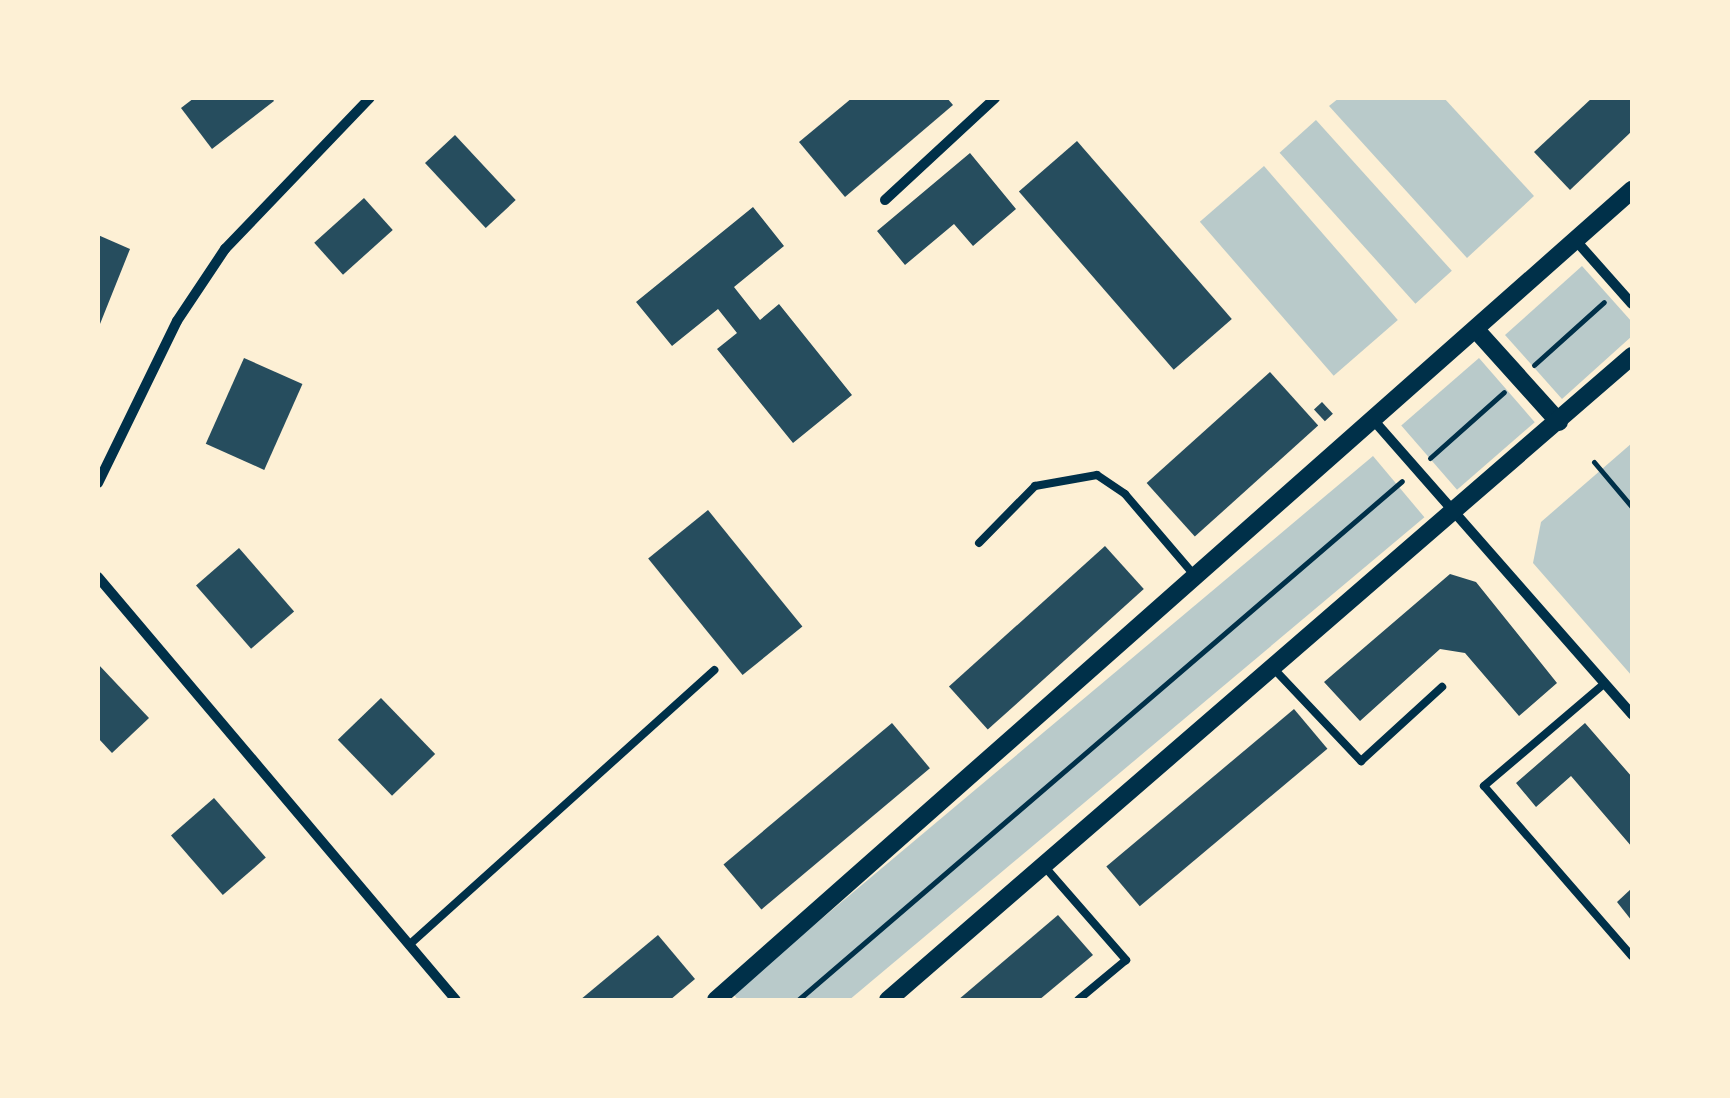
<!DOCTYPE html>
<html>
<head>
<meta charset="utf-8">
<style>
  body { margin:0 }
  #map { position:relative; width:1730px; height:1098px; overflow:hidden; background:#fdf0d5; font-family:Overpass,sans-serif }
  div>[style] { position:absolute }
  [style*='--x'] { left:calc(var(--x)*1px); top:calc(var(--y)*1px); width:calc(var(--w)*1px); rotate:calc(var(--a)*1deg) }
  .green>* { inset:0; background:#b9caca; transform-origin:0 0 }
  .building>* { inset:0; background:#264d5e; transform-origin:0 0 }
  .path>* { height:5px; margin:-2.5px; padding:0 2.5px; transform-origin:2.5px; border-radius:2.5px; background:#003049 }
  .service>* { height:8px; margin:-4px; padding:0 4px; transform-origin:4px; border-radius:4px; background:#003049 }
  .minor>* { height:10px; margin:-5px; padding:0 5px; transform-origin:5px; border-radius:5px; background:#003049 }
  .tertiary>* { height:18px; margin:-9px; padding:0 9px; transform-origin:9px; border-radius:9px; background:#003049 }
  span { translate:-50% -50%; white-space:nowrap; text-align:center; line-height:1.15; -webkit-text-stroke:9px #fdf0d5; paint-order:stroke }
  .frame { position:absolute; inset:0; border:100px solid #fdf0d5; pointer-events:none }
</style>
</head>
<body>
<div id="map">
  <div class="green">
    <i style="clip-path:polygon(1339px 98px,1444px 98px,1534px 196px,1467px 258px,1329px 106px)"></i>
    <i style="left:1316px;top:120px;width:203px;height:49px;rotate:48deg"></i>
    <i style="left:1264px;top:166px;width:204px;height:85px;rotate:49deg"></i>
    <i style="clip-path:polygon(1582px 266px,1632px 322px,1632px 336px,1562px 399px,1505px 335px)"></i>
    <i style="left:1479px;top:358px;width:85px;height:103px;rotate:49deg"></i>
    <i style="clip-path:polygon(1632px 443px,1632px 676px,1533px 563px,1541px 522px)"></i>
    <i style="left:1373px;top:456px;width:80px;height:836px;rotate:50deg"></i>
  </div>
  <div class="building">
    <i style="clip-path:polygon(194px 98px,272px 98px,274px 101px,212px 149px,181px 108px)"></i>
    <i style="clip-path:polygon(852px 98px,947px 98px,953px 105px,845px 197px,799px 142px)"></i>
    <i style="clip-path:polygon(1592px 98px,1632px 98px,1632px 131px,1570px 190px,1534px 152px)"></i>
    <i style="left:455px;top:135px;width:89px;height:41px;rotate:47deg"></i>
    <i style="left:1077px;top:141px;width:236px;height:77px;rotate:49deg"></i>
    <i style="clip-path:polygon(970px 153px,1016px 209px,973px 246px,954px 224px,905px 265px,877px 231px)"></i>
    <i style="left:364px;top:198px;width:43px;height:67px;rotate:48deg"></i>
    <i style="clip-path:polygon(753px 207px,784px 246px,734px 287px,760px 320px,779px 304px,852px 395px,793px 443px,717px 349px,737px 333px,718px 309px,672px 346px,636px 302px)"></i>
    <i style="clip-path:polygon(98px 235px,130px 249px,98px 329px)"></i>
    <i style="left:244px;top:358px;width:64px;height:94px;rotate:24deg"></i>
    <i style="left:1270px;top:372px;width:72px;height:166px;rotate:48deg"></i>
    <i style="left:1322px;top:402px;width:16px;height:11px;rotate:47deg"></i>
    <i style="left:708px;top:510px;width:150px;height:77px;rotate:51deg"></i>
    <i style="left:1105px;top:546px;width:58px;height:210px;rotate:48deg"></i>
    <i style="left:239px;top:548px;width:84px;height:57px;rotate:49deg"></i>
    <i style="clip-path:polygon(1450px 574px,1476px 582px,1557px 683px,1519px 716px,1465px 653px,1440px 649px,1360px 721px,1324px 682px)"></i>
    <i style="clip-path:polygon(98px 664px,149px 718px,112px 753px,98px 738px)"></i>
    <i style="left:381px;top:698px;width:78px;height:60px;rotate:46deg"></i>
    <i style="left:1294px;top:709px;width:52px;height:245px;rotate:50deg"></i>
    <i style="left:892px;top:723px;width:59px;height:220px;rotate:50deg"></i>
    <i style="clip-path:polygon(1585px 723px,1632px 777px,1632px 847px,1571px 776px,1536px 807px,1516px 783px)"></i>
    <i style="left:214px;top:798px;width:79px;height:57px;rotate:49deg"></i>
    <i style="clip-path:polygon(1632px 888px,1632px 921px,1617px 902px)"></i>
    <i style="clip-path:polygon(1058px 915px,1093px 955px,1039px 1000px,958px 1000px)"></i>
    <i style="clip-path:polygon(658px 935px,695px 979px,670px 1000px,580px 1000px)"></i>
  </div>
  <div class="path">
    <i style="--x:1534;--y:365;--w:94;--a:-42"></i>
    <i style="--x:1430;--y:458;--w:99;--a:-41.7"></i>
    <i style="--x:1594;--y:462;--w:59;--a:49.8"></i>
    <i style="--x:798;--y:1000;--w:796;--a:-40.67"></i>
  </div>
  <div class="service">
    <i style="--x:979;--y:543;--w:80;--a:-45.5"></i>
    <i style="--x:1035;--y:486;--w:63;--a:-10.1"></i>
    <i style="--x:1097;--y:475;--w:34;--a:34"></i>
    <i style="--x:1125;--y:494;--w:109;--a:49.5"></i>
    <i style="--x:1274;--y:669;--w:127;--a:46.6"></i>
    <i style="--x:1361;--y:761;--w:110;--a:-42.4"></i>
    <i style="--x:1605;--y:683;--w:159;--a:139.6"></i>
    <i style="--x:1484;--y:786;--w:225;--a:49"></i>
    <i style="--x:1044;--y:866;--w:125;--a:48.9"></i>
    <i style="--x:1126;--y:960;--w:62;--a:140.2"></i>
    <i style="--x:409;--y:945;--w:411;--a:-42"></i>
  </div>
  <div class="minor">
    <i style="--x:885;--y:200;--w:150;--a:-42.8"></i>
    <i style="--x:1578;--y:243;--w:81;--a:48.5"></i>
    <i style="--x:1376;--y:423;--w:388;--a:48.7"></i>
    <i style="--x:98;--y:483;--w:180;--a:-64"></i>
    <i style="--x:177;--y:321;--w:87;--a:-56.3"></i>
    <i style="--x:225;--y:249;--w:209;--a:-46.2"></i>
    <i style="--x:98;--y:577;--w:554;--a:49.76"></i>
  </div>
  <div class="tertiary">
    <i style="--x:1478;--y:332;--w:121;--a:48"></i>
    <i style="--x:716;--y:1000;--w:1223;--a:-41.49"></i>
    <i style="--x:888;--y:1000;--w:984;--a:-40.88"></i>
  </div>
  <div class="frame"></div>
</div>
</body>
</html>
